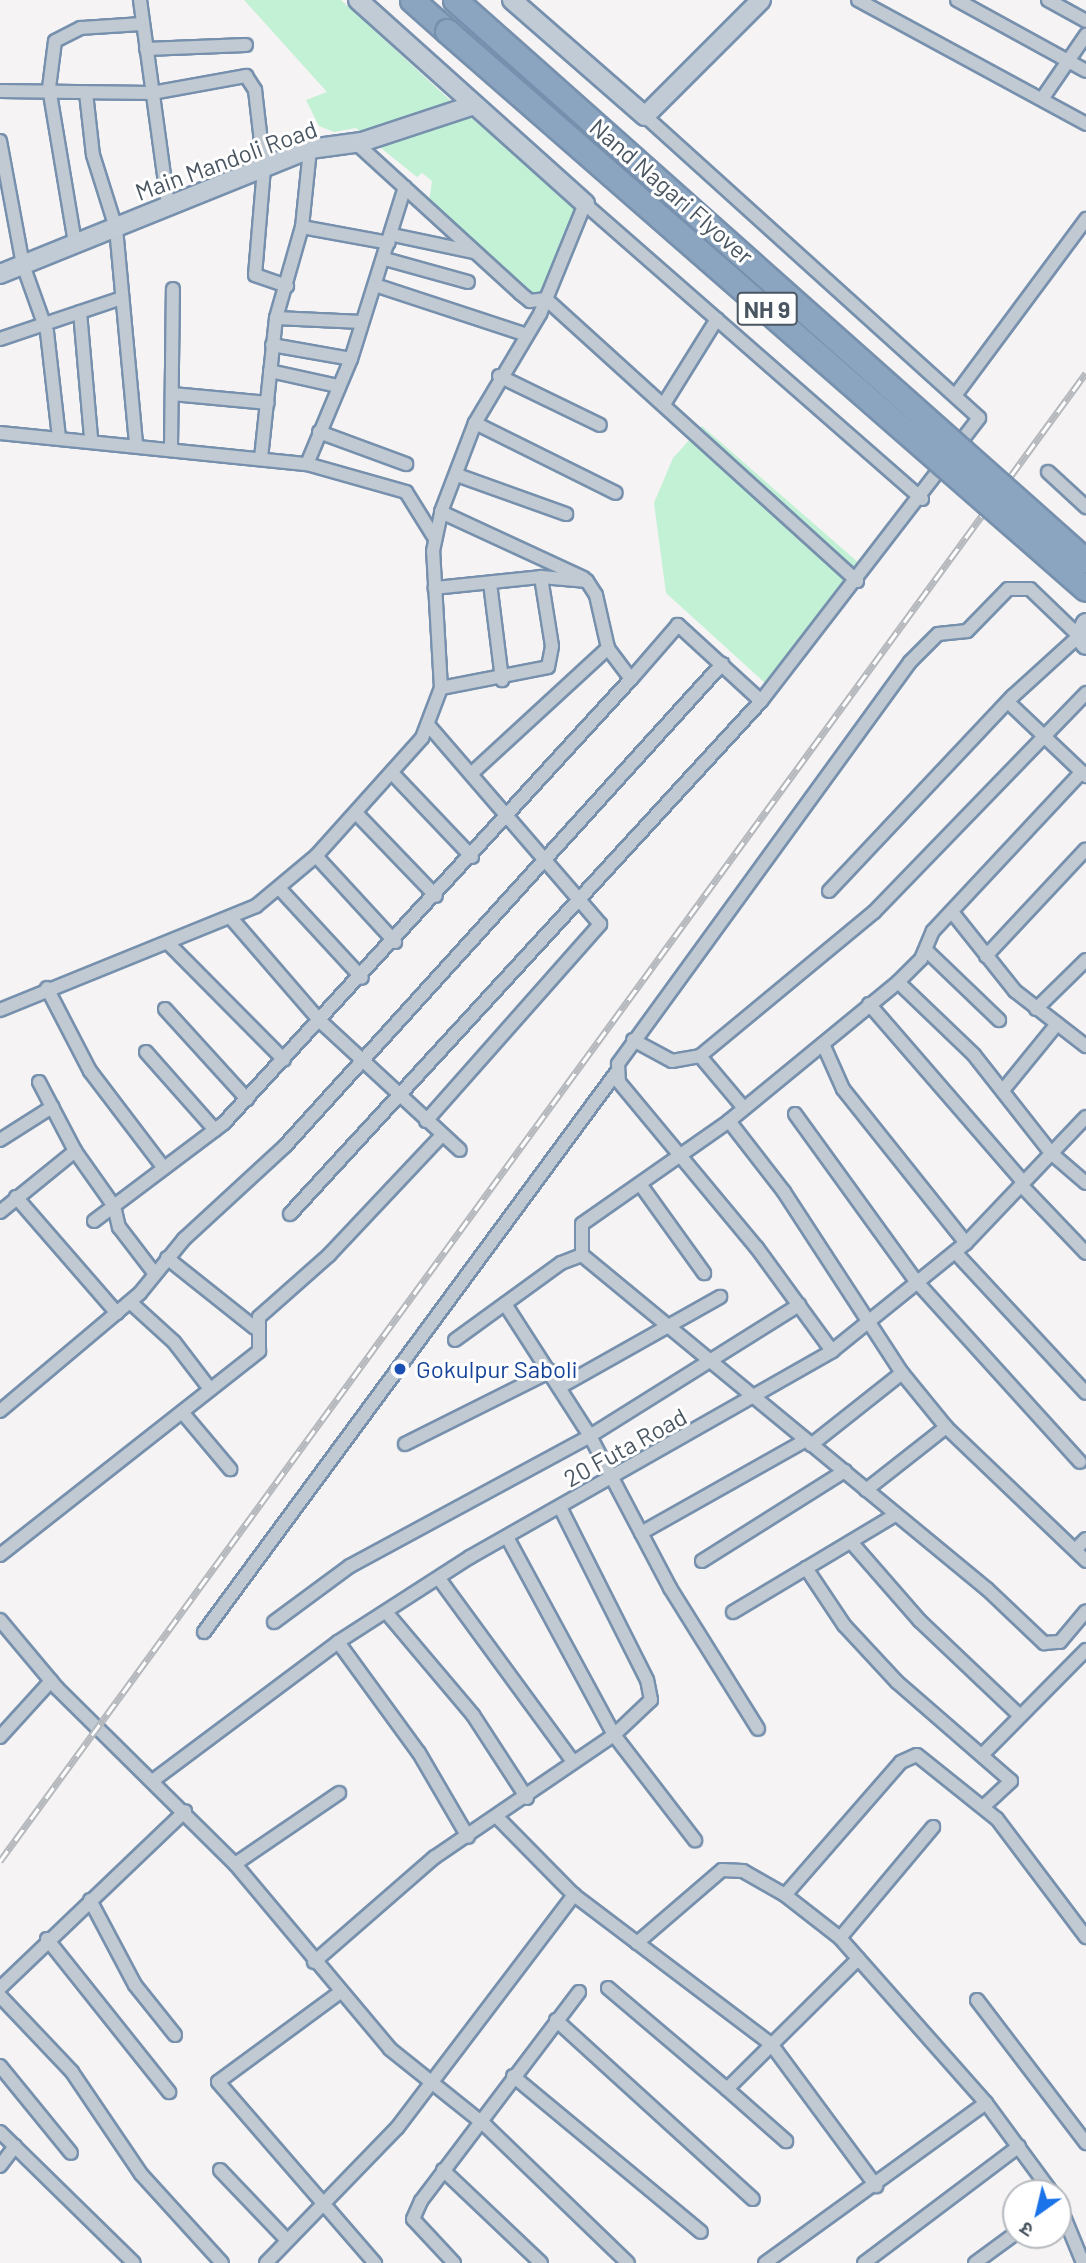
<!DOCTYPE html>
<html>
<head>
<meta charset="utf-8">
<style>
  body { margin:0 }
  #map { position:relative; width:1086px; height:2263px; overflow:hidden; background:#f5f3f3; font-family:Barlow,"Noto Sans Devanagari",sans-serif }
  div>[style] { position:absolute }
  [style*='--x'] { left:calc(var(--x)*1px); top:calc(var(--y)*1px); width:calc(var(--w)*1px); rotate:calc(var(--a)*1deg) }
  .green>* { inset:0; background:#c3f1d5 }
  .roads { filter:drop-shadow(2px 0 #7690ad) drop-shadow(-2px 0 #7690ad) drop-shadow(0 2px #7690ad) drop-shadow(0 -2px #7690ad) }
  .street>* { height:12px; margin:-6px; padding:0 6px; transform-origin:6px; border-radius:6px; background:#c1cad2 }
  .secondary>* { height:18px; margin:-9px; padding:0 9px; transform-origin:9px; border-radius:9px; background:#c1cbd6 }
  .highway>* { height:23px; margin:-11.5px; padding:0 11.5px; transform-origin:11.5px; border-radius:11.5px; background:#8ba5c1 }
  .rail>* { height:7px; margin-top:-3.5px; transform-origin:0; background:repeating-linear-gradient(90deg,#fff 0 13px,#b5b8bd 0 26px); box-sizing:border-box; border-block:2px solid #b5b8bd }
  .bridges { filter:drop-shadow(2px 0 #7690ad) drop-shadow(-2px 0 #7690ad) drop-shadow(0 2px #7690ad) drop-shadow(0 -2px #7690ad) }
  .highway-bridge>* { height:23px; margin:-11.5px; padding:0 11.5px; transform-origin:11.5px; border-radius:11.5px; background:#8ba5c1 }
  .dots>* { width:19px; height:19px; translate:-50% -50%; box-sizing:border-box; border:4px solid #fff; border-radius:50% }
  span { translate:-50% -50%; white-space:nowrap; text-align:center; line-height:1.15; -webkit-text-stroke:6px #fff; paint-order:stroke }
  .shield-label span { padding:2px 5px; background:#fff; border:2px solid; border-radius:5px; -webkit-text-stroke-width:0 }
  .shield-label { font-size:23px; color:#4a5661; font-weight:700 }
  .street-label { font-size:24px; color:#4a5661 }
  .transit-label { font-size:24px; color:#164399 }
  .left { translate:0 -50%; text-align:left }
  .north { position:absolute; left:1002px; top:2179px; width:70px; height:70px; box-sizing:border-box; background:#fff; border:2px solid #b7bbc0; border-radius:50%; rotate:214deg; font-size:19px; font-weight:700; line-height:28px; text-align:center; color:#4a5661 }
  .north::after { content:''; display:block; margin:auto; width:24px; height:32px; background:#1a73e8; clip-path:polygon(50% 0,100% 100%,50% 72%,0 100%) }
</style>
</head>
<body>
<div id="map">
  <div class="green">
    <i style="clip-path:polygon(244px 0,341px 0,451px 101px,580px 206px,544px 296px,529px 296px,429px 202px,432px 181px,422px 173px,417px 177px,356px 128px,334px 132px,319px 126px,306px 100px,327px 92px)"></i>
    <i style="clip-path:polygon(702px 426px,868px 571px,775px 692px,666px 593px,654px 503px,673px 458px)"></i>
  </div>
  <div class="roads">
    <div class="street">
      <i style="--x:140;--y:0;--w:207;--a:82.2"></i>
      <i style="--x:858;--y:0;--w:260;--a:28.5"></i>
      <i style="--x:957;--y:0;--w:147;--a:28.8"></i>
      <i style="--x:1048;--y:0;--w:43;--a:28.9"></i>
      <i style="--x:146;--y:49;--w:100;--a:-2.3"></i>
      <i style="--x:0;--y:91;--w:152;--a:0.8"></i>
      <i style="--x:152;--y:93;--w:96;--a:-10.3"></i>
      <i style="--x:246;--y:76;--w:17;--a:57"></i>
      <i style="--x:255;--y:90;--w:79;--a:83.4"></i>
      <i style="--x:264;--y:168;--w:107;--a:94.8"></i>
      <i style="--x:255;--y:275;--w:34;--a:19"></i>
      <i style="--x:86;--y:93;--w:62;--a:83.6"></i>
      <i style="--x:93;--y:155;--w:77;--a:72.5"></i>
      <i style="--x:116;--y:228;--w:216;--a:84.7"></i>
      <i style="--x:1042;--y:99;--w:78;--a:-55.5"></i>
      <i style="--x:645;--y:116;--w:450;--a:42.1"></i>
      <i style="--x:979;--y:418;--w:357;--a:127.6"></i>
      <i style="--x:0;--y:141;--w:126;--a:79.5"></i>
      <i style="--x:23;--y:265;--w:71;--a:70.3"></i>
      <i style="--x:47;--y:332;--w:106;--a:83.5"></i>
      <i style="--x:356;--y:143;--w:222;--a:42.4"></i>
      <i style="--x:520;--y:293;--w:13;--a:39"></i>
      <i style="--x:530;--y:301;--w:16;--a:-7"></i>
      <i style="--x:302;--y:227;--w:88;--a:10.4"></i>
      <i style="--x:393;--y:235;--w:83;--a:11.9"></i>
      <i style="--x:75;--y:243;--w:157;--a:-99.5"></i>
      <i style="--x:49;--y:88;--w:47;--a:-82.7"></i>
      <i style="--x:55;--y:41;--w:29;--a:-27"></i>
      <i style="--x:81;--y:28;--w:62;--a:-3.7"></i>
      <i style="--x:385;--y:259;--w:86;--a:15.5"></i>
      <i style="--x:375;--y:285;--w:160;--a:18.2"></i>
      <i style="--x:546;--y:299;--w:420;--a:42.2"></i>
      <i style="--x:80;--y:312;--w:126;--a:85"></i>
      <i style="--x:276;--y:318;--w:86;--a:2.7"></i>
      <i style="--x:0;--y:339;--w:129;--a:-18.6"></i>
      <i style="--x:272;--y:345;--w:80;--a:10"></i>
      <i style="--x:270;--y:371;--w:70;--a:12.4"></i>
      <i style="--x:499;--y:376;--w:112;--a:25.9"></i>
      <i style="--x:957;--y:393;--w:217;--a:-53.4"></i>
      <i style="--x:173;--y:394;--w:95;--a:5.4"></i>
      <i style="--x:664;--y:404;--w:100;--a:-58.1"></i>
      <i style="--x:475;--y:423;--w:157;--a:26.4"></i>
      <i style="--x:319;--y:432;--w:93;--a:20.2"></i>
      <i style="--x:0;--y:433;--w:309;--a:5.8"></i>
      <i style="--x:307;--y:464;--w:103;--a:15.8"></i>
      <i style="--x:406;--y:492;--w:53;--a:58.1"></i>
      <i style="--x:171;--y:447;--w:158;--a:-89.3"></i>
      <i style="--x:261;--y:458;--w:141;--a:-83.9"></i>
      <i style="--x:276;--y:318;--w:95;--a:-74.1"></i>
      <i style="--x:302;--y:227;--w:78;--a:-84.1"></i>
      <i style="--x:307;--y:464;--w:114;--a:-67.3"></i>
      <i style="--x:351;--y:359;--w:180;--a:-72.6"></i>
      <i style="--x:1048;--y:472;--w:52;--a:42.6"></i>
      <i style="--x:457;--y:475;--w:116;--a:19.7"></i>
      <i style="--x:441;--y:512;--w:157;--a:24.8"></i>
      <i style="--x:490;--y:583;--w:98;--a:82.9"></i>
      <i style="--x:441;--y:688;--w:109;--a:-11.1"></i>
      <i style="--x:548;--y:667;--w:21;--a:-79"></i>
      <i style="--x:552;--y:646;--w:70;--a:-99.1"></i>
      <i style="--x:1008;--y:702;--w:108;--a:43.5"></i>
      <i style="--x:392;--y:773;--w:116;--a:46.4"></i>
      <i style="--x:472;--y:773;--w:185;--a:-42.6"></i>
      <i style="--x:356;--y:813;--w:115;--a:46.1"></i>
      <i style="--x:316;--y:856;--w:117;--a:47.4"></i>
      <i style="--x:279;--y:888;--w:122;--a:47.3"></i>
      <i style="--x:829;--y:891;--w:268;--a:-46.7"></i>
      <i style="--x:1013;--y:696;--w:89;--a:-42.3"></i>
      <i style="--x:1079;--y:636;--w:68;--a:-136.2"></i>
      <i style="--x:1030;--y:589;--w:22;--a:180"></i>
      <i style="--x:1008;--y:589;--w:59;--a:134.3"></i>
      <i style="--x:967;--y:631;--w:29;--a:174"></i>
      <i style="--x:938;--y:634;--w:40;--a:135"></i>
      <i style="--x:910;--y:662;--w:497;--a:126"></i>
      <i style="--x:618;--y:1064;--w:18;--a:87"></i>
      <i style="--x:619;--y:1082;--w:216;--a:50.3"></i>
      <i style="--x:757;--y:1248;--w:127;--a:53.9"></i>
      <i style="--x:952;--y:912;--w:101;--a:51.4"></i>
      <i style="--x:1015;--y:991;--w:90;--a:37.8"></i>
      <i style="--x:231;--y:918;--w:136;--a:49.2"></i>
      <i style="--x:320;--y:1021;--w:190;--a:42.7"></i>
      <i style="--x:169;--y:944;--w:163;--a:45.2"></i>
      <i style="--x:927;--y:951;--w:100;--a:43.8"></i>
      <i style="--x:986;--y:956;--w:146;--a:-46.9"></i>
      <i style="--x:898;--y:982;--w:105;--a:43.8"></i>
      <i style="--x:974;--y:1055;--w:125;--a:51.8"></i>
      <i style="--x:1051;--y:1153;--w:46;--a:40.6"></i>
      <i style="--x:47;--y:988;--w:93;--a:62.6"></i>
      <i style="--x:90;--y:1071;--w:122;--a:52.7"></i>
      <i style="--x:869;--y:1004;--w:235;--a:49.1"></i>
      <i style="--x:165;--y:1009;--w:122;--a:47.7"></i>
      <i style="--x:1036;--y:1009;--w:70;--a:-44.4"></i>
      <i style="--x:0;--y:1010;--w:276;--a:-22.1"></i>
      <i style="--x:256;--y:906;--w:78;--a:-39.8"></i>
      <i style="--x:316;--y:856;--w:159;--a:-48.1"></i>
      <i style="--x:422;--y:738;--w:53;--a:-69.2"></i>
      <i style="--x:441;--y:688;--w:137;--a:-93.3"></i>
      <i style="--x:433;--y:551;--w:40;--a:-78"></i>
      <i style="--x:441;--y:512;--w:95;--a:-69.1"></i>
      <i style="--x:475;--y:423;--w:127;--a:-59.2"></i>
      <i style="--x:540;--y:314;--w:119;--a:-67.8"></i>
      <i style="--x:585;--y:204;--w:448;--a:41.2"></i>
      <i style="--x:633;--y:1040;--w:44;--a:28.3"></i>
      <i style="--x:672;--y:1061;--w:28;--a:-10"></i>
      <i style="--x:700;--y:1056;--w:226;--a:-39.6"></i>
      <i style="--x:874;--y:912;--w:305;--a:-45.9"></i>
      <i style="--x:823;--y:1044;--w:49;--a:66"></i>
      <i style="--x:843;--y:1089;--w:197;--a:51.4"></i>
      <i style="--x:146;--y:1052;--w:104;--a:48.5"></i>
      <i style="--x:700;--y:1056;--w:67;--a:49.9"></i>
      <i style="--x:39;--y:1082;--w:78;--a:62.4"></i>
      <i style="--x:75;--y:1151;--w:67;--a:54.7"></i>
      <i style="--x:114;--y:1206;--w:22;--a:77"></i>
      <i style="--x:119;--y:1227;--w:59;--a:52.5"></i>
      <i style="--x:1004;--y:1089;--w:84;--a:-50.8"></i>
      <i style="--x:795;--y:1114;--w:206;--a:54.1"></i>
      <i style="--x:916;--y:1281;--w:244;--a:47.8"></i>
      <i style="--x:426;--y:1121;--w:263;--a:-48.5"></i>
      <i style="--x:600;--y:924;--w:262;--a:-130.8"></i>
      <i style="--x:729;--y:1121;--w:90;--a:52.2"></i>
      <i style="--x:784;--y:1192;--w:216;--a:56.9"></i>
      <i style="--x:902;--y:1373;--w:70;--a:50.8"></i>
      <i style="--x:946;--y:1427;--w:194;--a:43.7"></i>
      <i style="--x:0;--y:1140;--w:62;--a:-32.4"></i>
      <i style="--x:640;--y:1184;--w:110;--a:54.3"></i>
      <i style="--x:1021;--y:1185;--w:94;--a:46.3"></i>
      <i style="--x:16;--y:1197;--w:154;--a:49"></i>
      <i style="--x:0;--y:1212;--w:97;--a:-39.1"></i>
      <i style="--x:290;--y:1214;--w:696;--a:-47.44"></i>
      <i style="--x:761;--y:701;--w:113;--a:-137.5"></i>
      <i style="--x:678;--y:625;--w:72;--a:131"></i>
      <i style="--x:631;--y:679;--w:39;--a:-127"></i>
      <i style="--x:608;--y:648;--w:54;--a:-102.8"></i>
      <i style="--x:596;--y:595;--w:17;--a:-123"></i>
      <i style="--x:587;--y:581;--w:46;--a:-175"></i>
      <i style="--x:541;--y:577;--w:107;--a:174.1"></i>
      <i style="--x:94;--y:1221;--w:163;--a:-37"></i>
      <i style="--x:224;--y:1123;--w:602;--a:-47.49"></i>
      <i style="--x:955;--y:1252;--w:192;--a:47.1"></i>
      <i style="--x:582;--y:1255;--w:31;--a:-90"></i>
      <i style="--x:582;--y:1224;--w:179;--a:-35"></i>
      <i style="--x:729;--y:1121;--w:219;--a:-39.4"></i>
      <i style="--x:898;--y:982;--w:33;--a:-45"></i>
      <i style="--x:921;--y:959;--w:30;--a:-67"></i>
      <i style="--x:933;--y:931;--w:218;--a:-46.9"></i>
      <i style="--x:167;--y:1258;--w:112;--a:38.5"></i>
      <i style="--x:130;--y:1302;--w:59;--a:42.3"></i>
      <i style="--x:174;--y:1342;--w:59;--a:52.5"></i>
      <i style="--x:505;--y:1304;--w:157;--a:57.2"></i>
      <i style="--x:590;--y:1436;--w:172;--a:62.2"></i>
      <i style="--x:670;--y:1588;--w:166;--a:58"></i>
      <i style="--x:455;--y:1340;--w:131;--a:-36"></i>
      <i style="--x:561;--y:1263;--w:22;--a:-21"></i>
      <i style="--x:582;--y:1255;--w:525;--a:39.51"></i>
      <i style="--x:987;--y:1589;--w:79;--a:43.5"></i>
      <i style="--x:1044;--y:1643;--w:16;--a:-4"></i>
      <i style="--x:1060;--y:1642;--w:40;--a:-50"></i>
      <i style="--x:560;--y:1387;--w:184;--a:-29.4"></i>
      <i style="--x:0;--y:1411;--w:183;--a:-40.1"></i>
      <i style="--x:140;--y:1293;--w:70;--a:-50.8"></i>
      <i style="--x:184;--y:1239;--w:137;--a:-42.6"></i>
      <i style="--x:285;--y:1146;--w:651;--a:-47.8"></i>
      <i style="--x:182;--y:1412;--w:75;--a:49.9"></i>
      <i style="--x:405;--y:1444;--w:163;--a:-26.6"></i>
      <i style="--x:811;--y:1445;--w:116;--a:-38.4"></i>
      <i style="--x:866;--y:1490;--w:102;--a:-38.2"></i>
      <i style="--x:641;--y:1533;--w:187;--a:-29.4"></i>
      <i style="--x:507;--y:1537;--w:225;--a:61.6"></i>
      <i style="--x:614;--y:1735;--w:133;--a:52.4"></i>
      <i style="--x:851;--y:1542;--w:105;--a:48.9"></i>
      <i style="--x:920;--y:1621;--w:138;--a:43.5"></i>
      <i style="--x:1076;--y:1549;--w:14;--a:-45"></i>
      <i style="--x:0;--y:1555;--w:330;--a:-38.2"></i>
      <i style="--x:259;--y:1351;--w:34;--a:-90"></i>
      <i style="--x:259;--y:1317;--w:94;--a:-41.5"></i>
      <i style="--x:329;--y:1255;--w:163;--a:-46.7"></i>
      <i style="--x:702;--y:1561;--w:169;--a:-32.2"></i>
      <i style="--x:806;--y:1568;--w:69;--a:56.3"></i>
      <i style="--x:844;--y:1625;--w:78;--a:47.1"></i>
      <i style="--x:897;--y:1682;--w:151;--a:41"></i>
      <i style="--x:1011;--y:1781;--w:38;--a:137"></i>
      <i style="--x:440;--y:1580;--w:225;--a:53.8"></i>
      <i style="--x:386;--y:1612;--w:135;--a:49.8"></i>
      <i style="--x:473;--y:1715;--w:99;--a:57"></i>
      <i style="--x:733;--y:1612;--w:189;--a:-30.9"></i>
      <i style="--x:0;--y:1620;--w:89;--a:50"></i>
      <i style="--x:57;--y:1688;--w:250;--a:44.7"></i>
      <i style="--x:235;--y:1864;--w:241;--a:50"></i>
      <i style="--x:390;--y:2049;--w:123;--a:38.7"></i>
      <i style="--x:486;--y:2126;--w:197;--a:44"></i>
      <i style="--x:274;--y:1622;--w:94;--a:-36.4"></i>
      <i style="--x:350;--y:1566;--w:273;--a:-28.4"></i>
      <i style="--x:590;--y:1436;--w:247;--a:-32.1"></i>
      <i style="--x:204;--y:1632;--w:694;--a:-53.61"></i>
      <i style="--x:338;--y:1642;--w:137;--a:53.9"></i>
      <i style="--x:419;--y:1753;--w:97;--a:59.7"></i>
      <i style="--x:0;--y:1737;--w:76;--a:-47.7"></i>
      <i style="--x:985;--y:1752;--w:144;--a:-45.3"></i>
      <i style="--x:155;--y:1779;--w:229;--a:-36.8"></i>
      <i style="--x:338;--y:1642;--w:157;--a:-32.8"></i>
      <i style="--x:470;--y:1557;--w:417;--a:-29.6"></i>
      <i style="--x:832;--y:1351;--w:172;--a:-38.9"></i>
      <i style="--x:966;--y:1243;--w:174;--a:-46.4"></i>
      <i style="--x:498;--y:1818;--w:108;--a:45.4"></i>
      <i style="--x:574;--y:1895;--w:247;--a:37.1"></i>
      <i style="--x:771;--y:2044;--w:177;--a:53.5"></i>
      <i style="--x:235;--y:1864;--w:126;--a:-34.3"></i>
      <i style="--x:785;--y:1895;--w:176;--a:-48.9"></i>
      <i style="--x:901;--y:1762;--w:17;--a:-24"></i>
      <i style="--x:917;--y:1755;--w:102;--a:38.7"></i>
      <i style="--x:997;--y:1819;--w:148;--a:53"></i>
      <i style="--x:90;--y:1900;--w:96;--a:62.1"></i>
      <i style="--x:135;--y:1985;--w:64;--a:51.3"></i>
      <i style="--x:840;--y:1938;--w:145;--a:-50"></i>
      <i style="--x:47;--y:1939;--w:196;--a:51.4"></i>
      <i style="--x:637;--y:1943;--w:112;--a:-40.7"></i>
      <i style="--x:722;--y:1870;--w:21;--a:3"></i>
      <i style="--x:743;--y:1871;--w:48;--a:29.7"></i>
      <i style="--x:785;--y:1895;--w:70;--a:38"></i>
      <i style="--x:840;--y:1938;--w:220;--a:48.5"></i>
      <i style="--x:986;--y:2103;--w:112;--a:53.7"></i>
      <i style="--x:314;--y:1962;--w:160;--a:-41"></i>
      <i style="--x:435;--y:1857;--w:217;--a:-34.3"></i>
      <i style="--x:614;--y:1735;--w:51;--a:-43.4"></i>
      <i style="--x:651;--y:1700;--w:20;--a:-101"></i>
      <i style="--x:647;--y:1680;--w:194;--a:-116.7"></i>
      <i style="--x:0;--y:1988;--w:256;--a:-43.7"></i>
      <i style="--x:608;--y:1988;--w:156;--a:40.3"></i>
      <i style="--x:727;--y:2089;--w:185;--a:-44.8"></i>
      <i style="--x:339;--y:1993;--w:150;--a:143.7"></i>
      <i style="--x:218;--y:2082;--w:240;--a:49.1"></i>
      <i style="--x:0;--y:1996;--w:105;--a:46.5"></i>
      <i style="--x:72;--y:2072;--w:123;--a:55.9"></i>
      <i style="--x:141;--y:2174;--w:120;--a:47.7"></i>
      <i style="--x:977;--y:2000;--w:180;--a:52.7"></i>
      <i style="--x:556;--y:2020;--w:266;--a:42.3"></i>
      <i style="--x:0;--y:2066;--w:112;--a:50.8"></i>
      <i style="--x:513;--y:2076;--w:244;--a:39.7"></i>
      <i style="--x:727;--y:2089;--w:79;--a:41.4"></i>
      <i style="--x:0;--y:2132;--w:187;--a:44.4"></i>
      <i style="--x:0;--y:2166;--w:25;--a:-53"></i>
      <i style="--x:220;--y:2170;--w:97;--a:46.3"></i>
      <i style="--x:443;--y:2170;--w:135;--a:43.5"></i>
      <i style="--x:1058;--y:2202;--w:66;--a:67.7"></i>
      <i style="--x:266;--y:2263;--w:188;--a:-45.9"></i>
      <i style="--x:397;--y:2128;--w:293;--a:-52.8"></i>
      <i style="--x:454;--y:2263;--w:60;--a:-133"></i>
      <i style="--x:413;--y:2219;--w:20;--a:-66"></i>
      <i style="--x:421;--y:2201;--w:262;--a:-52.9"></i>
      <i style="--x:765;--y:2263;--w:273;--a:-35.9"></i>
      <i style="--x:864;--y:2263;--w:194;--a:-37"></i>
      <i style="--x:975;--y:2263;--w:51;--a:-36.2"></i>
    </div>
    <div class="secondary">
      <i style="--x:358;--y:0;--w:305;--a:41.9"></i>
      <i style="--x:512;--y:0;--w:176;--a:41.1"></i>
      <i style="--x:645;--y:116;--w:164;--a:-45"></i>
      <i style="--x:0;--y:274;--w:334;--a:-22"></i>
      <i style="--x:310;--y:149;--w:52;--a:-7.7"></i>
      <i style="--x:362;--y:142;--w:118;--a:-18.3"></i>
      <i style="--x:1086;--y:623;--w:15;--a:118"></i>
      <i style="--x:1079;--y:636;--w:11;--a:52"></i>
    </div>
    <div class="highway">
      <i style="--x:412;--y:0;--w:47;--a:41.5"></i>
    </div>
  </div>
  <div class="rail">
    <i style="--x:0;--y:1861;--w:1842;--a:-53.88"></i>
  </div>
  <div class="bridges">
    <div class="highway-bridge">
      <i style="--x:455;--y:0;--w:844;--a:41.64"></i>
      <i style="--x:447;--y:31;--w:848;--a:41.13"></i>
    </div>
  </div>
  <div class="dots">
    <i style="left:400px;top:1369px;background:#1a4fb4"></i>
  </div>
  <div class="shield-label">
    <span style="left:767px;top:309px">NH 9</span>
  </div>
  <div class="street-label">
    <span style="left:226px;top:160px;rotate:-20deg">Main Mandoli Road</span>
    <span style="left:672px;top:191px;rotate:41deg">Nand Nagari Flyover</span>
    <span style="left:625px;top:1447px;rotate:-29deg">20 Futa Road</span>
  </div>
  <div class="transit-label">
    <span class="left" style="left:416px;top:1369px">Gokulpur Saboli</span>
  </div>
  <div class="north">उ</div>
</div>
</body>
</html>
